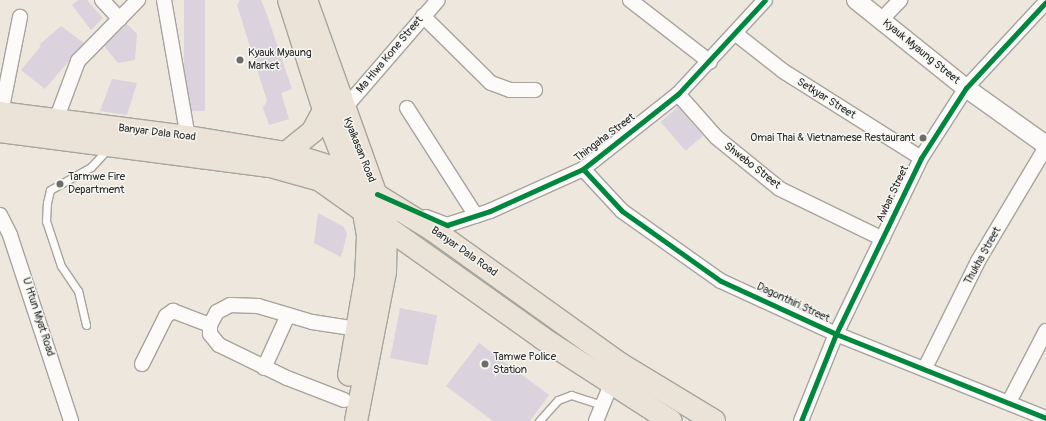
<!DOCTYPE html>
<html>
<head>
<meta charset="utf-8">
<style>
  body { margin:0 }
  #map { position:relative; width:1046px; height:421px; overflow:hidden; background:#ede7dd; font-family:Pangolin,sans-serif }
  div>[style] { position:absolute }
  [style*='--x'] { left:calc(var(--x)*1px); top:calc(var(--y)*1px); width:calc(var(--w)*1px); rotate:calc(var(--a)*1deg) }
  .building>* { inset:0; background:#dad2dc; transform-origin:0 0 }
  .roads { filter:drop-shadow(1px 0 #a7a49e) drop-shadow(-1px 0 #a7a49e) drop-shadow(0 1px #a7a49e) drop-shadow(0 -1px #a7a49e) }
  .service>* { height:7px; margin:-3.5px; padding:0 3.5px; transform-origin:3.5px; border-radius:3.5px; background:#fcfbfa }
  .minor>* { height:14px; margin:-7px; padding:0 7px; transform-origin:7px; border-radius:7px; background:#fcfbfa }
  .tertiary>* { height:18px; margin:-9px; padding:0 9px; transform-origin:9px; border-radius:9px; background:#fcfbfa }
  .primary>* { height:22px; margin:-11px; padding:0 11px; transform-origin:11px; border-radius:11px; background:#ebe3d8 }
  .cycleway>* { height:5px; margin:-2.5px; padding:0 2.5px; transform-origin:2.5px; border-radius:2.5px; background:#00873e }
  .dots>* { width:11px; height:11px; translate:-50% -50%; box-sizing:border-box; border:2px solid #f6f6f2; border-radius:50% }
  span { translate:-50% -50%; white-space:nowrap; text-align:center; line-height:1.15; -webkit-text-stroke:3px #f6f6f2; paint-order:stroke }
  .street-label { font-size:11px; color:#2b2b2b }
  .poi-label { font-size:11px; color:#2b2b2b }
  .left { translate:0 -50%; text-align:left }
  .right { translate:-100% -50%; text-align:right }
</style>
</head>
<body>
<div id="map">
  <div class="building">
    <i style="clip-path:polygon(78px 0,87px 0,103px 18px,91px 30px,72px 5px)"></i>
    <i style="left:184px;top:0;width:21px;height:111px"></i>
    <i style="clip-path:polygon(240px 0,261px 0,267px 15px,292px 89px,281px 93px,289px 119px,269px 125px,263px 108px,267px 101px,237px 5px)"></i>
    <i style="clip-path:polygon(127px 24px,137px 34px,135px 60px,118px 63px,104px 46px)"></i>
    <i style="clip-path:polygon(61px 26px,84px 43px,45px 89px,21px 70px,41px 46px,39px 45px)"></i>
    <i style="clip-path:polygon(112px 79px,137px 83px,127px 115px,100px 111px)"></i>
    <i style="left:678px;top:107px;width:38px;height:23px;rotate:49deg"></i>
    <i style="clip-path:polygon(318px 213px,344px 227px,347px 234px,341px 257px,314px 243px)"></i>
    <i style="left:400px;top:308px;width:38px;height:51px;rotate:11deg"></i>
    <i style="clip-path:polygon(479px 343px,549px 395px,530px 421px,493px 421px,446px 386px)"></i>
  </div>
  <div class="roads">
    <div class="service">
      <i style="--x:86;--y:325;--w:35;--a:-103"></i>
      <i style="--x:78;--y:291;--w:30;--a:-124"></i>
      <i style="--x:61;--y:266;--w:47;--a:-108.4"></i>
      <i style="--x:46;--y:221;--w:18;--a:-87"></i>
      <i style="--x:47;--y:203;--w:13;--a:-77"></i>
      <i style="--x:50;--y:190;--w:47;--a:-29.3"></i>
      <i style="--x:91;--y:167;--w:26;--a:-47"></i>
      <i style="--x:539;--y:421;--w:28;--a:-48"></i>
      <i style="--x:558;--y:400;--w:14;--a:-21"></i>
      <i style="--x:571;--y:395;--w:33;--a:18"></i>
    </div>
    <div class="minor">
      <i style="--x:102;--y:0;--w:26;--a:47"></i>
      <i style="--x:164;--y:0;--w:139;--a:80.1"></i>
      <i style="--x:630;--y:0;--w:101;--a:37.8"></i>
      <i style="--x:423;--y:16;--w:95;--a:44.6"></i>
      <i style="--x:491;--y:83;--w:20;--a:20"></i>
      <i style="--x:510;--y:90;--w:25;--a:0"></i>
      <i style="--x:881;--y:20;--w:28;--a:-46"></i>
      <i style="--x:736;--y:34;--w:60;--a:38.2"></i>
      <i style="--x:783;--y:71;--w:163;--a:32.2"></i>
      <i style="--x:678;--y:94;--w:57;--a:48.5"></i>
      <i style="--x:716;--y:137;--w:82;--a:39.1"></i>
      <i style="--x:780;--y:189;--w:114;--a:25.9"></i>
      <i style="--x:407;--y:108;--w:128;--a:57.4"></i>
      <i style="--x:343;--y:110;--w:145;--a:-49.2"></i>
      <i style="--x:1;--y:113;--w:98;--a:-78.8"></i>
      <i style="--x:53;--y:128;--w:72;--a:-69.5"></i>
      <i style="--x:78;--y:61;--w:86;--a:-45.5"></i>
      <i style="--x:583;--y:169;--w:57;--a:47.1"></i>
      <i style="--x:622;--y:211;--w:121;--a:35.3"></i>
      <i style="--x:721;--y:281;--w:127;--a:24.7"></i>
      <i style="--x:836;--y:334;--w:226;--a:21.8"></i>
      <i style="--x:0;--y:215;--w:22;--a:63"></i>
      <i style="--x:10;--y:235;--w:196;--a:71.8"></i>
      <i style="--x:426;--y:217;--w:22;--a:21"></i>
      <i style="--x:447;--y:225;--w:45;--a:-18"></i>
      <i style="--x:490;--y:211;--w:102;--a:-24.3"></i>
      <i style="--x:583;--y:169;--w:121;--a:-38.3"></i>
      <i style="--x:678;--y:94;--w:128;--a:-47.2"></i>
      <i style="--x:142;--y:364;--w:54;--a:-63.4"></i>
      <i style="--x:166;--y:316;--w:9;--a:-36"></i>
      <i style="--x:173;--y:311;--w:40;--a:21"></i>
      <i style="--x:264;--y:368;--w:58;--a:-65.6"></i>
      <i style="--x:925;--y:368;--w:119;--a:-63.6"></i>
      <i style="--x:978;--y:261;--w:133;--a:-59.2"></i>
      <i style="--x:344;--y:400;--w:61;--a:-158.9"></i>
      <i style="--x:287;--y:378;--w:76;--a:-154.1"></i>
      <i style="--x:219;--y:345;--w:14;--a:-129"></i>
      <i style="--x:210;--y:334;--w:9;--a:-90"></i>
      <i style="--x:210;--y:325;--w:15;--a:-62"></i>
      <i style="--x:217;--y:312;--w:15;--a:-28"></i>
      <i style="--x:230;--y:305;--w:28;--a:2"></i>
      <i style="--x:258;--y:306;--w:56;--a:16.5"></i>
      <i style="--x:312;--y:322;--w:47;--a:8.7"></i>
      <i style="--x:1009;--y:402;--w:80;--a:-62.5"></i>
      <i style="--x:596;--y:421;--w:42;--a:-67.7"></i>
      <i style="--x:801;--y:421;--w:94;--a:-68.1"></i>
      <i style="--x:836;--y:334;--w:195;--a:-64.2"></i>
      <i style="--x:921;--y:158;--w:83;--a:-57.3"></i>
      <i style="--x:966;--y:88;--w:117;--a:-47.1"></i>
    </div>
    <div class="tertiary">
      <i style="--x:856;--y:0;--w:141;--a:38.7"></i>
      <i style="--x:966;--y:88;--w:98;--a:35.5"></i>
    </div>
    <div class="primary">
      <i style="--x:289;--y:0;--w:115;--a:72.3"></i>
      <i style="--x:324;--y:110;--w:105;--a:68.1"></i>
      <i style="--x:363;--y:207;--w:29;--a:80"></i>
      <i style="--x:368;--y:236;--w:42;--a:92.7"></i>
      <i style="--x:366;--y:278;--w:98;--a:99.9"></i>
      <i style="--x:306;--y:0;--w:238;--a:70.3"></i>
      <i style="--x:386;--y:224;--w:48;--a:91.2"></i>
      <i style="--x:385;--y:272;--w:152;--a:101"></i>
      <i style="--x:0;--y:113;--w:190;--a:7.3"></i>
      <i style="--x:188;--y:137;--w:99;--a:9.3"></i>
      <i style="--x:286;--y:153;--w:47;--a:17.3"></i>
      <i style="--x:331;--y:167;--w:120;--a:31.7"></i>
      <i style="--x:433;--y:230;--w:230;--a:35.6"></i>
      <i style="--x:620;--y:364;--w:110;--a:31.2"></i>
      <i style="--x:0;--y:131;--w:272;--a:7.4"></i>
      <i style="--x:270;--y:166;--w:52;--a:15.6"></i>
      <i style="--x:320;--y:180;--w:272;--a:35.4"></i>
      <i style="--x:542;--y:338;--w:153;--a:32.8"></i>
      <i style="--x:286;--y:153;--w:35;--a:-39"></i>
      <i style="--x:313;--y:131;--w:24;--a:-62"></i>
    </div>
  </div>
  <div class="cycleway">
    <i style="--x:583;--y:169;--w:57;--a:47.1"></i>
    <i style="--x:622;--y:211;--w:121;--a:35.3"></i>
    <i style="--x:721;--y:281;--w:127;--a:24.7"></i>
    <i style="--x:836;--y:334;--w:226;--a:21.8"></i>
    <i style="--x:377;--y:194;--w:77;--a:23.9"></i>
    <i style="--x:447;--y:225;--w:45;--a:-18"></i>
    <i style="--x:490;--y:211;--w:102;--a:-24.3"></i>
    <i style="--x:583;--y:169;--w:121;--a:-38.3"></i>
    <i style="--x:678;--y:94;--w:128;--a:-47.2"></i>
    <i style="--x:801;--y:421;--w:94;--a:-68.1"></i>
    <i style="--x:836;--y:334;--w:195;--a:-64.2"></i>
    <i style="--x:921;--y:158;--w:83;--a:-57.3"></i>
    <i style="--x:966;--y:88;--w:117;--a:-47.1"></i>
  </div>
  <div class="dots">
    <i style="left:240px;top:60px;background:#6f6d69"></i>
    <i style="left:923px;top:138px;background:#6f6d69"></i>
    <i style="left:60px;top:184px;background:#6f6d69"></i>
    <i style="left:485px;top:364px;background:#6f6d69"></i>
  </div>
  <div class="street-label">
    <span style="left:921px;top:52px;rotate:39deg">Kyauk Myaung Street</span>
    <span style="left:390px;top:55px;rotate:-50deg">Ma Hlwa Kone Street</span>
    <span style="left:826px;top:99px;rotate:32deg">Setkyar Street</span>
    <span style="left:157px;top:133px;rotate:7deg">Banyar Dala Road</span>
    <span style="left:605px;top:138px;rotate:-37deg">Thingaha Street</span>
    <span style="left:359px;top:150px;rotate:68deg">Kyaikasan Road</span>
    <span style="left:752px;top:166px;rotate:38deg">Shwebo Street</span>
    <span style="left:893px;top:194px;rotate:-65deg">Awbar Street</span>
    <span style="left:464px;top:252px;rotate:35deg">Banyar Dala Road</span>
    <span style="left:983px;top:256px;rotate:-61deg">Thukha Street</span>
    <span style="left:793px;top:303px;rotate:25deg">Dagonthiri Street</span>
    <span style="left:38px;top:317px;rotate:72deg">U Htun Myat Road</span>
  </div>
  <div class="poi-label">
    <span class="left" style="left:248px;top:60px">Kyauk Myaung<br>Market</span>
    <span class="right" style="left:915px;top:138px">Omai Thai &amp; Vietnamese Restaurant</span>
    <span class="left" style="left:68px;top:184px">Tarmwe Fire<br>Department</span>
    <span class="left" style="left:493px;top:364px">Tamwe Police<br>Station</span>
  </div>
</div>
</body>
</html>
